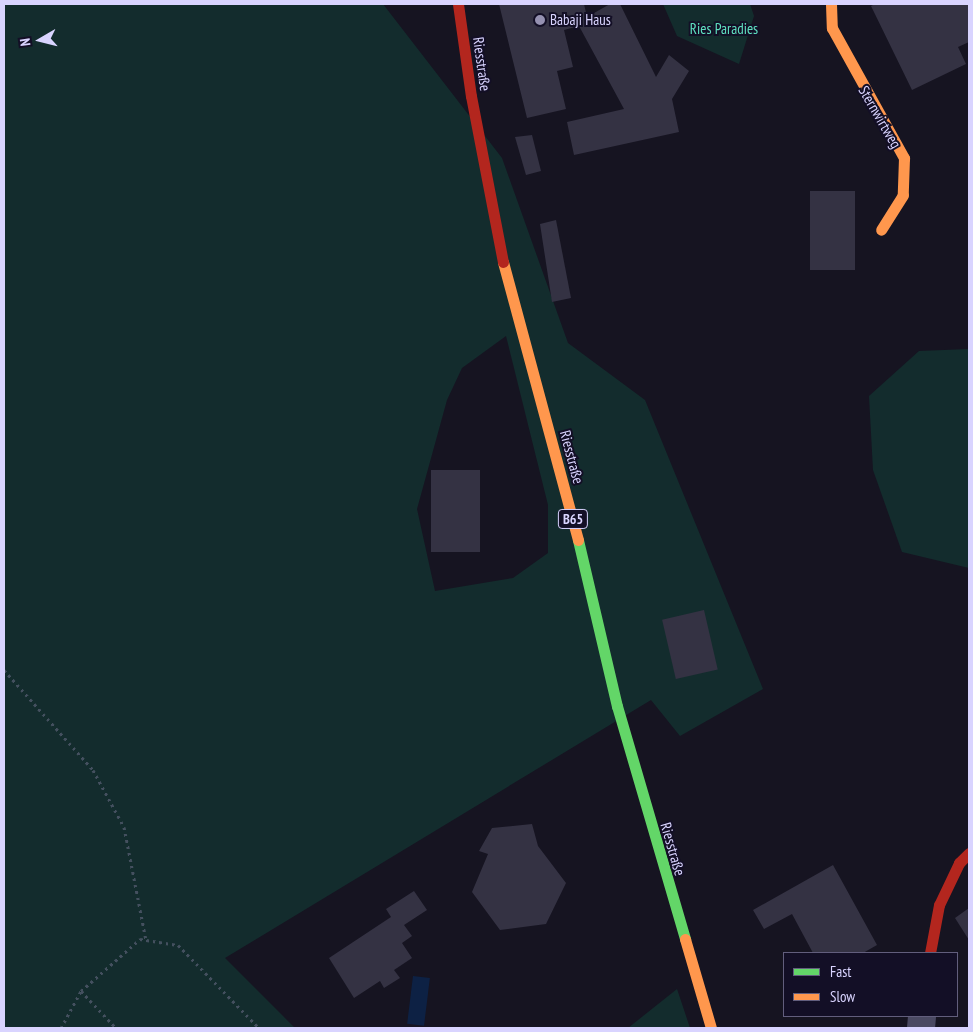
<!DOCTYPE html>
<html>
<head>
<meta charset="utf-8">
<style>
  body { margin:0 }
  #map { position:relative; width:973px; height:1032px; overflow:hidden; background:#161421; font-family:"PT Sans Narrow",sans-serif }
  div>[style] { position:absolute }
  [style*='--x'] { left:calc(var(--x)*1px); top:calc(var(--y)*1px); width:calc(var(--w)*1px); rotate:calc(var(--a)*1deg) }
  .green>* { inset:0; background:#132c2d }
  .water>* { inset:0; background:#0d2144; transform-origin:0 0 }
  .building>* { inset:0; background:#343243; transform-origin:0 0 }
  .path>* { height:3px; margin-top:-1.5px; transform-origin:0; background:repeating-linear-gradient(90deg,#44505f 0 2.5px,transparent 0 6.5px) }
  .street>* { height:28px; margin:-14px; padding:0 14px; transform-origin:14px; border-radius:14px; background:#4a4962 }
  .fast>* { height:11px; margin:-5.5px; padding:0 5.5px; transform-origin:5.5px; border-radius:5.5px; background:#63d668 }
  .slow>* { height:11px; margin:-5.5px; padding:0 5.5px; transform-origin:5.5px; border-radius:5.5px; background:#ff974d }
  .jam>* { height:11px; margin:-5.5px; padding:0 5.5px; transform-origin:5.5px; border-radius:5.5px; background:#b3261e }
  .dots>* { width:14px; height:14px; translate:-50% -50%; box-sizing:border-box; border:2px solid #130f26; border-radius:50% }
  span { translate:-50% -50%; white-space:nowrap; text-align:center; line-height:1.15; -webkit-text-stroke:4px #130f26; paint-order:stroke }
  .shield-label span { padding:1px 4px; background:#130f26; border:1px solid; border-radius:4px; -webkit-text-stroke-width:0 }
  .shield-label { font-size:14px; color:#d9d4ff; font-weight:700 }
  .poi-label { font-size:15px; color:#d9d4ff }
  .left { translate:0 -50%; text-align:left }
  .park-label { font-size:15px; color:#5fe0c0 }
  .street-label { font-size:15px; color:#d9d4ff }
  .frame { position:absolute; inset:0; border:5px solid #d9d4ff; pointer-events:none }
  .legend { position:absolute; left:783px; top:952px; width:175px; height:65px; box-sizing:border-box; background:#130f26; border:1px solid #625e7d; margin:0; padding:6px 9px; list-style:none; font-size:15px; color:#d9d4ff }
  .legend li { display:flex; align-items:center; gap:10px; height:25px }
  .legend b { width:25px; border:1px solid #625e7d }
  .north { position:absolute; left:15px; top:15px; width:50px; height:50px; -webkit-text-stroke:4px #130f26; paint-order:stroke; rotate:262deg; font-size:14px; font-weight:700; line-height:20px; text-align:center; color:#d9d4ff }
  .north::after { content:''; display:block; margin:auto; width:18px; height:22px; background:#d9d4ff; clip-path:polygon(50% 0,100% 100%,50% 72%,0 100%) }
</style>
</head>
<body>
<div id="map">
  <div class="green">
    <i style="clip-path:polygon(evenodd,4px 4px,383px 4px,502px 158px,568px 343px,645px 400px,763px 689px,680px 736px,651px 700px,225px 958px,295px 1028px,4px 1028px,4px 4px,506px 336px,548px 505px,548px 553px,513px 578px,435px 591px,417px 509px,447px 400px,462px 368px,506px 336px)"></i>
    <i style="clip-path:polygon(663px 4px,750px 4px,754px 16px,739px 64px,677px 36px)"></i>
    <i style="clip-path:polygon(969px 349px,969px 568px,902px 552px,873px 470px,869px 396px,919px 351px)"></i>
    <i style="clip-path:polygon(677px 989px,690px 1028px,628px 1028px)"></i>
  </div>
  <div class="water">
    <i style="left:413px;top:976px;width:17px;height:48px;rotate:7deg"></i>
  </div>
  <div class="building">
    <i style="clip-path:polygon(499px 4px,584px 4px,587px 17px,610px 4px,620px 4px,656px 77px,669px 55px,689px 71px,672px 99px,679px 132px,574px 155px,567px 122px,624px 109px,579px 26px,564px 30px,573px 67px,557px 71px,566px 109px,527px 118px)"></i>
    <i style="clip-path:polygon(875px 4px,969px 4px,969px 42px,958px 47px,966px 64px,912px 90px,871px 6px)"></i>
    <i style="clip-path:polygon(532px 135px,541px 171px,526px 175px,515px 137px)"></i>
    <i style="left:810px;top:191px;width:45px;height:79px"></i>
    <i style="clip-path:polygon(556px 220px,571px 298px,552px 302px,540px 224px)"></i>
    <i style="left:431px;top:470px;width:49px;height:82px"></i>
    <i style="left:704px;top:610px;width:61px;height:43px;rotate:77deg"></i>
    <i style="clip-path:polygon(532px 824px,538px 846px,566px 883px,546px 924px,500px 930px,472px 892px,488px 854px,479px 851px,492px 828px)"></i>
    <i style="clip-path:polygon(833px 865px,877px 945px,863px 953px,813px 953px,792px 914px,764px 929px,753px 910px)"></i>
    <i style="clip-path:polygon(414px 891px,427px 910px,404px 925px,412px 936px,402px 943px,412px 958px,394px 970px,400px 978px,384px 988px,380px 981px,354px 998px,329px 958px,391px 917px,386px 909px)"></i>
    <i style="clip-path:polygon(969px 908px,969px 940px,955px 918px)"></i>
  </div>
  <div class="path">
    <i style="--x:4;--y:670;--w:134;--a:48.3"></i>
    <i style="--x:93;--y:770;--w:65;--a:61.5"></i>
    <i style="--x:124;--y:827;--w:115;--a:79"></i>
    <i style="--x:81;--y:991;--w:51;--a:46.6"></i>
    <i style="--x:61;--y:1028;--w:42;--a:-61.6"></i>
    <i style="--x:81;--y:991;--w:79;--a:-41.4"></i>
    <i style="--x:140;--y:939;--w:38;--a:9"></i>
    <i style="--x:178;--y:945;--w:116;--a:45.7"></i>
  </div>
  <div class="street">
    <i style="--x:921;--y:1028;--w:12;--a:-85"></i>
  </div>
  <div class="fast">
    <i style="--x:578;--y:540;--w:171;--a:76.8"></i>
    <i style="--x:617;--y:706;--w:243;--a:73.7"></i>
  </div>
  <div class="slow">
    <i style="--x:831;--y:4;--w:24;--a:88"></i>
    <i style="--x:832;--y:28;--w:149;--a:61"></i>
    <i style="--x:904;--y:158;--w:37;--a:92"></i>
    <i style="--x:903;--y:195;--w:41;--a:122.2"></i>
    <i style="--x:503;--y:262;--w:288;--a:74.9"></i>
    <i style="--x:685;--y:939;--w:93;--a:73.7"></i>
  </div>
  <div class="jam">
    <i style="--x:458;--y:4;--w:93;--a:82"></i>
    <i style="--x:471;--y:96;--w:169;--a:79.1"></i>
    <i style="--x:930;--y:953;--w:49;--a:-79.4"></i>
    <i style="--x:939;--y:905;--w:47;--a:-64.5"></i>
    <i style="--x:959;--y:863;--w:14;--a:-45"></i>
  </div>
  <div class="dots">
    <i style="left:540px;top:20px;background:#9591b1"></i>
  </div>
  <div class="shield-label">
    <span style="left:573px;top:519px">B65</span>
  </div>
  <div class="poi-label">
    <span class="left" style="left:550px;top:20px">Babaji Haus</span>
  </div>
  <div class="park-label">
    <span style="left:724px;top:29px">Ries Paradies</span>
  </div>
  <div class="street-label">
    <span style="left:482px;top:64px;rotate:82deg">Riesstraße</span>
    <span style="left:880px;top:117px;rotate:60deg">Sternwirtweg</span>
    <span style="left:572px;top:457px;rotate:75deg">Riesstraße</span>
    <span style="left:673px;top:849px;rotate:74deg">Riesstraße</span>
  </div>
  <div class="frame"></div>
  <ul class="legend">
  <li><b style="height:6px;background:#63d668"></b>Fast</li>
  <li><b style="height:6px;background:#ff974d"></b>Slow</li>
  </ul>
  <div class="north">N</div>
</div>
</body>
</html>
